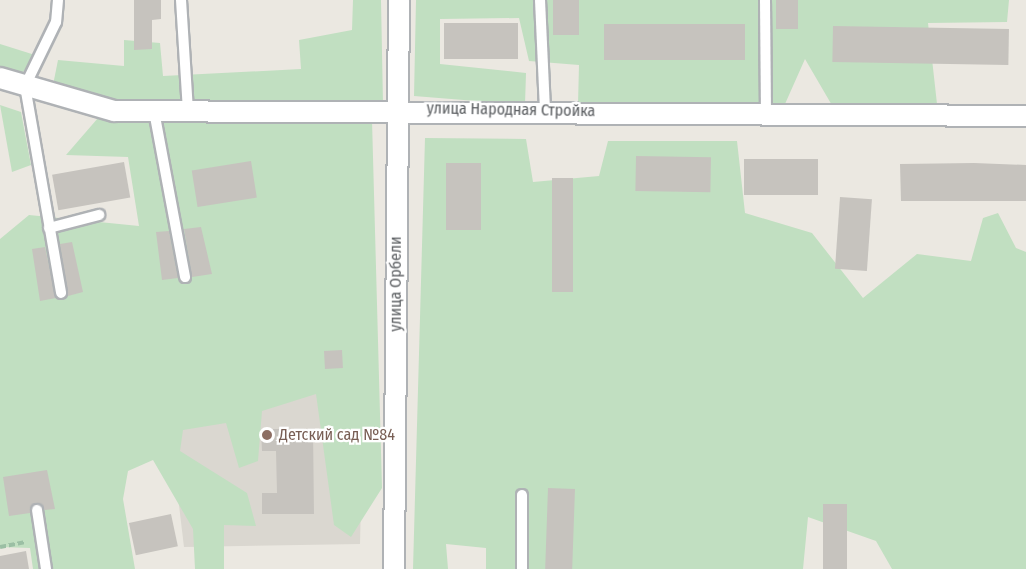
<!DOCTYPE html>
<html>
<head>
<meta charset="utf-8">
<style>
  body { margin:0 }
  #map { position:relative; width:1026px; height:569px; overflow:hidden; background:#ebe8e1; font-family:"Fira Sans Condensed",sans-serif }
  div>[style] { position:absolute }
  [style*='--x'] { left:calc(var(--x)*1px); top:calc(var(--y)*1px); width:calc(var(--w)*1px); rotate:calc(var(--a)*1deg) }
  .education>* { inset:0; background:#dad7d0 }
  .green>* { inset:0; background:#c1dfc1 }
  .building>* { inset:0; background:#c6c3be; transform-origin:0 0 }
  .path>* { height:4px; margin-top:-2px; transform-origin:0; background:repeating-linear-gradient(90deg,#9bbfa4 0 6px,transparent 0 9px) }
  .roads { filter:drop-shadow(2px 0 #afb2b5) drop-shadow(-2px 0 #afb2b5) drop-shadow(0 2px #afb2b5) drop-shadow(0 -2px #afb2b5) }
  .lane>* { height:10px; margin:-5px; padding:0 5px; transform-origin:5px; border-radius:5px; background:#fff }
  .street>* { height:20px; margin:-10px; padding:0 10px; transform-origin:10px; border-radius:10px; background:#fff }
  .dots>* { width:16px; height:16px; translate:-50% -50%; box-sizing:border-box; border:3px solid #fff; border-radius:50% }
  span { translate:-50% -50%; white-space:nowrap; text-align:center; line-height:1.15; -webkit-text-stroke:4.5px #fff; paint-order:stroke }
  .street-label { font-size:16px; color:#5a5d60 }
  .education-label { font-size:16px; color:#785e54 }
  .left { translate:0 -50%; text-align:left }
</style>
</head>
<body>
<div id="map">
  <div class="education">
    <i style="clip-path:polygon(364px 373px,360px 544px,184px 547px,166px 397px)"></i>
  </div>
  <div class="green">
    <i style="clip-path:polygon(353px 0,381px 0,383px 104px,114px 105px,53px 85px,58px 60px,124px 66px,124px 40px,160px 43px,163px 76px,301px 69px,299px 40px,352px 30px)"></i>
    <i style="clip-path:polygon(416px 0,1009px 0,1007px 22px,928px 23px,937px 104px,833px 107px,805px 59px,785px 104px,578px 104px,579px 65px,529px 61px,519px 18px,440px 19px,440px 64px,526px 73px,525px 105px,414px 96px)"></i>
    <i style="clip-path:polygon(0 44px,35px 55px,19px 78px,0 73px)"></i>
    <i style="clip-path:polygon(0 105px,21px 112px,31px 165px,12px 172px)"></i>
    <i style="clip-path:polygon(98px 118px,372px 120px,382px 488px,351px 537px,334px 525px,316px 394px,262px 411px,258px 461px,239px 468px,226px 423px,183px 430px,180px 451px,247px 493px,256px 526px,224px 525px,224px 569px,195px 569px,193px 529px,153px 460px,128px 471px,123px 499px,135px 569px,33px 569px,30px 548px,0 547px,0 239px,29px 215px,139px 226px,128px 157px,66px 155px)"></i>
    <i style="clip-path:polygon(425px 138px,526px 139px,533px 182px,599px 176px,608px 141px,737px 141px,745px 213px,812px 233px,863px 298px,917px 254px,971px 261px,983px 218px,998px 213px,1016px 248px,1026px 252px,1026px 569px,892px 569px,876px 541px,808px 517px,803px 569px,486px 569px,486px 548px,446px 544px,448px 569px,413px 569px)"></i>
  </div>
  <div class="building">
    <i style="clip-path:polygon(134px 0,161px 0,161px 19px,152px 20px,152px 49px,134px 50px)"></i>
    <i style="left:553px;top:0;width:26px;height:35px"></i>
    <i style="left:776px;top:0;width:22px;height:29px"></i>
    <i style="left:444px;top:23px;width:74px;height:36px"></i>
    <i style="left:604px;top:24px;width:141px;height:36px"></i>
    <i style="left:833px;top:26px;width:176px;height:36px;rotate:1deg"></i>
    <i style="left:636px;top:156px;width:75px;height:35px;rotate:1deg"></i>
    <i style="left:744px;top:159px;width:74px;height:36px"></i>
    <i style="left:251px;top:161px;width:37px;height:60px;rotate:81deg"></i>
    <i style="left:124px;top:162px;width:36px;height:73px;rotate:80deg"></i>
    <i style="left:446px;top:163px;width:35px;height:67px"></i>
    <i style="clip-path:polygon(974px 163px,1026px 165px,1026px 201px,901px 201px,900px 164px)"></i>
    <i style="left:552px;top:178px;width:21px;height:114px"></i>
    <i style="left:840px;top:197px;width:32px;height:72px;rotate:4deg"></i>
    <i style="clip-path:polygon(201px 227px,212px 274px,192px 277px,184px 229px)"></i>
    <i style="clip-path:polygon(169px 231px,178px 278px,162px 280px,156px 232px)"></i>
    <i style="clip-path:polygon(72px 242px,83px 292px,68px 296px,60px 244px)"></i>
    <i style="clip-path:polygon(45px 247px,56px 298px,40px 301px,32px 249px)"></i>
    <i style="left:342px;top:350px;width:18px;height:18px;rotate:87deg"></i>
    <i style="clip-path:polygon(261px 429px,313px 429px,314px 514px,262px 514px,262px 493px,277px 493px,276px 451px,262px 451px)"></i>
    <i style="clip-path:polygon(47px 470px,55px 509px,45px 510px,35px 503px,30px 513px,9px 516px,3px 477px)"></i>
    <i style="left:548px;top:488px;width:27px;height:81px;rotate:2deg"></i>
    <i style="left:823px;top:504px;width:24px;height:65px"></i>
    <i style="left:171px;top:514px;width:33px;height:43px;rotate:78deg"></i>
    <i style="clip-path:polygon(26px 551px,29px 569px,0 569px,0 556px)"></i>
  </div>
  <div class="path">
    <i style="--x:0;--y:547;--w:26;--a:-11"></i>
  </div>
  <div class="roads">
    <div class="lane">
      <i style="--x:58;--y:0;--w:22;--a:95"></i>
      <i style="--x:56;--y:22;--w:71;--a:115.8"></i>
      <i style="--x:25;--y:86;--w:210;--a:80.1"></i>
      <i style="--x:181;--y:0;--w:111;--a:86.4"></i>
      <i style="--x:540;--y:0;--w:110;--a:87.4"></i>
      <i style="--x:765;--y:0;--w:113;--a:89.5"></i>
      <i style="--x:154;--y:111;--w:169;--a:79.4"></i>
      <i style="--x:49;--y:228;--w:52;--a:-14.6"></i>
      <i style="--x:37;--y:510;--w:60;--a:81.3"></i>
      <i style="--x:522;--y:569;--w:74;--a:-90"></i>
    </div>
    <div class="street">
      <i style="--x:0;--y:78;--w:119;--a:16.1"></i>
      <i style="--x:114;--y:111;--w:912;--a:0.31"></i>
      <i style="--x:394;--y:569;--w:569;--a:-89.5"></i>
    </div>
  </div>
  <div class="dots">
    <i style="left:267px;top:435px;background:#8d6e63"></i>
  </div>
  <div class="street-label">
    <span style="left:511px;top:110px;rotate:1deg">улица Народная Стройка</span>
    <span style="left:396px;top:284px;rotate:-90deg">улица Орбели</span>
  </div>
  <div class="education-label">
    <span class="left" style="left:279px;top:435px">Детский сад №84</span>
  </div>
</div>
</body>
</html>
